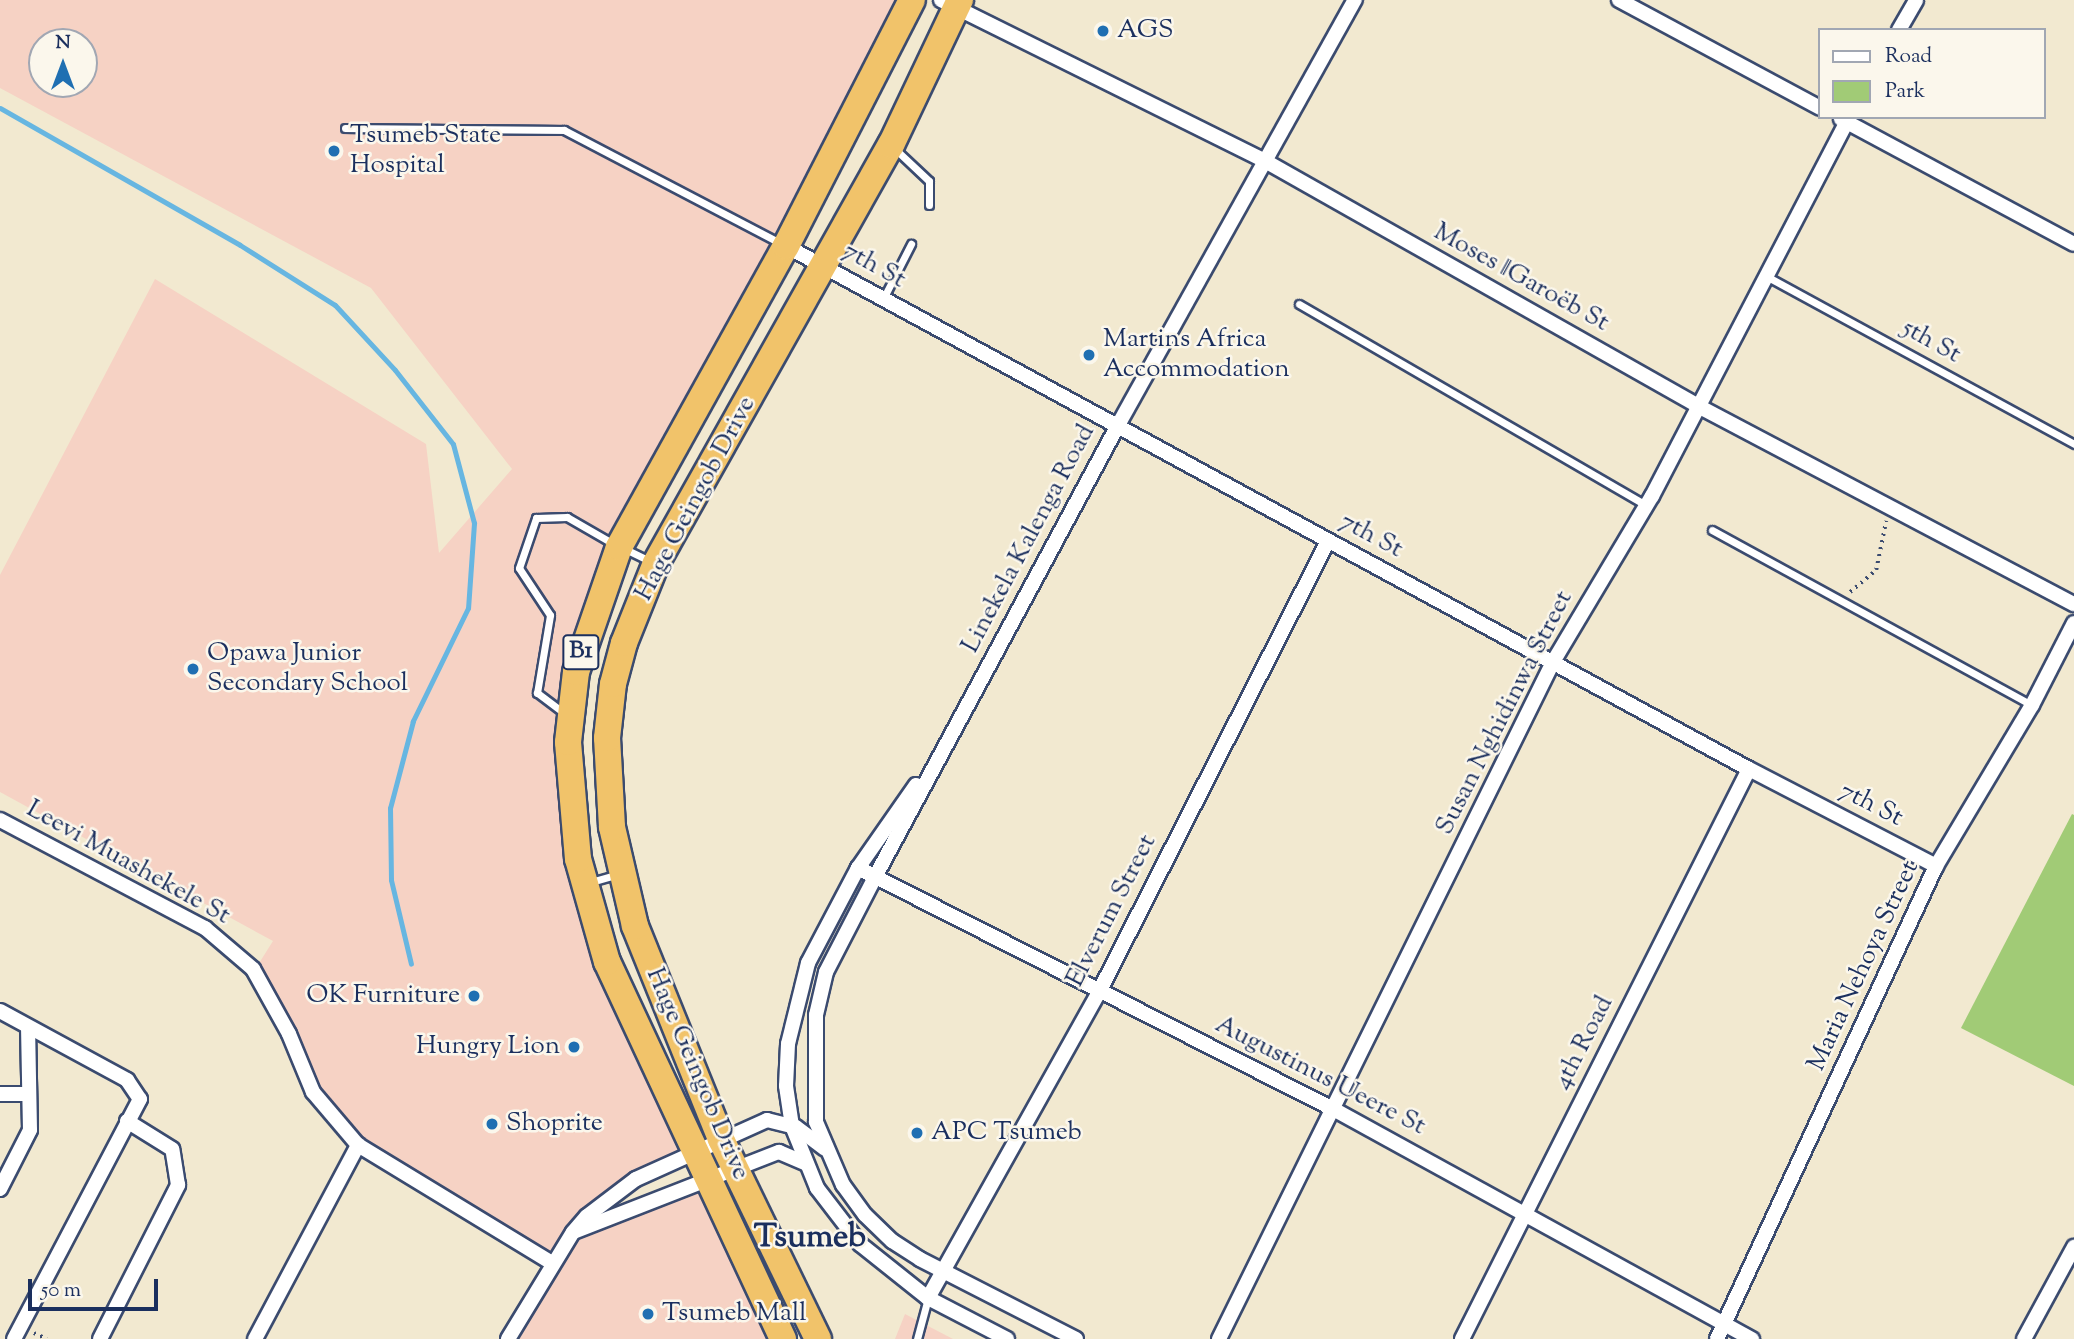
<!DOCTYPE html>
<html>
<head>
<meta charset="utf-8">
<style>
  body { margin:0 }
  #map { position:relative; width:2074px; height:1339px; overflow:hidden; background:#f2e9d0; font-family:"Sorts Mill Goudy",serif }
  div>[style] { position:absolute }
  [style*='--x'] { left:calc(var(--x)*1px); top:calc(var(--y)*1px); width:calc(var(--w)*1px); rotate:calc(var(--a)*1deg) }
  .built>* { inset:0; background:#f6d2c4 }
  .green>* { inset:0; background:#a1cb76 }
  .stream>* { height:5px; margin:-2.5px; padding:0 2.5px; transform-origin:2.5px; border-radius:2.5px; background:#67b6e1 }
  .path>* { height:3.5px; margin-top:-1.75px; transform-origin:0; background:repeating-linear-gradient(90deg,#3b4b6f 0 2px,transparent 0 7px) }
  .roads { filter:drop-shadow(2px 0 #3b4b6f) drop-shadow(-2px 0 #3b4b6f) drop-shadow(0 2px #3b4b6f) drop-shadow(0 -2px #3b4b6f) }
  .lane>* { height:7px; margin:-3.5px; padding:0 3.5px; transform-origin:3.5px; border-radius:3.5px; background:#fff }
  .street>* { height:14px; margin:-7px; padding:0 7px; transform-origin:7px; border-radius:7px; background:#fff }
  .highway>* { height:26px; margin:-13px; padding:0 13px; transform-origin:13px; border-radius:13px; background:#f1c36a }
  .dots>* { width:19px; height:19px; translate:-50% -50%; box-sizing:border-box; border:4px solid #fbf7ec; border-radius:50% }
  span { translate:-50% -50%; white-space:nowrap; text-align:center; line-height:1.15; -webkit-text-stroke:5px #fbf7ec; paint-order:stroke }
  .shield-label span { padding:2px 5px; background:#fbf7ec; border:2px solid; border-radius:5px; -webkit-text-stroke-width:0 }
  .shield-label { font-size:24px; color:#1b2f5e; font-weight:700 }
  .poi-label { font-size:26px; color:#1b2f5e }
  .left { translate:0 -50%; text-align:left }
  .right { translate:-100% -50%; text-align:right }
  .street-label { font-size:26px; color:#1b2f5e }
  .district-label { font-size:33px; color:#1b2f5e; font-weight:700 }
  .legend { position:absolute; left:1818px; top:28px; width:228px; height:91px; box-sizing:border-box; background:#fbf7ec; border:2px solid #a1a7b3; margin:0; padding:9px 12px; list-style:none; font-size:21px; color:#1b2f5e }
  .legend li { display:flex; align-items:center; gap:14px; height:35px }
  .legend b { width:35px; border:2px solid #a1a7b3 }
  .north { position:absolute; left:28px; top:28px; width:70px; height:70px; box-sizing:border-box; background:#fbf7ec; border:2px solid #a1a7b3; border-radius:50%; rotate:0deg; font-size:19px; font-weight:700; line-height:28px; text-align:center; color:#1b2f5e }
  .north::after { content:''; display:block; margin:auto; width:24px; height:32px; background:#1f6fb2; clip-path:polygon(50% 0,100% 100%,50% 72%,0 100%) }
  .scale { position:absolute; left:28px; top:1279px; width:130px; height:32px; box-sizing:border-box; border:4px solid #1b2f5e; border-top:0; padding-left:9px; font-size:21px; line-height:24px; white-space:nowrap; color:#1b2f5e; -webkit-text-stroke:5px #fbf7ec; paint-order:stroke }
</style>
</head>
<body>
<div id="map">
  <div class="built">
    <i style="clip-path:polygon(evenodd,0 0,912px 0,633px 518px,576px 672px,578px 859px,695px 1153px,636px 1179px,575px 1231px,709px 1182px,783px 1339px,508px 1339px,552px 1263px,358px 1145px,313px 1092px,256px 968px,273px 941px,0 792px,0 575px,155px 279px,426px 444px,439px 553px,512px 469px,371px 288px,0 88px,0 0,42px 42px,84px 42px,84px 84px,42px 84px,42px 42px)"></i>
    <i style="clip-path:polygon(905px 1314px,953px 1339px,895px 1339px)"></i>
  </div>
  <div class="green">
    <i style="clip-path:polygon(2072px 814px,2074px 815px,2074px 1086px,1961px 1028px)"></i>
  </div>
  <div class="stream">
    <i style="--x:0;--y:108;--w:276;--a:29.7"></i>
    <i style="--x:240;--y:245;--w:112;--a:32.3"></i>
    <i style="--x:335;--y:305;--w:88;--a:47.3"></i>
    <i style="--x:395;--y:370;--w:94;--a:51.9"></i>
    <i style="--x:453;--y:444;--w:82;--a:75.1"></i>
    <i style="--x:474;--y:523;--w:85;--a:94"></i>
    <i style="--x:468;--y:608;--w:126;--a:116"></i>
    <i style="--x:413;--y:721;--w:90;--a:104.8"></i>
    <i style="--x:390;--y:808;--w:72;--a:89.2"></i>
    <i style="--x:391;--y:880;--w:86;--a:76.6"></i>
  </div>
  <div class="path">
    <i style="--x:1850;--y:592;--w:34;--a:-40"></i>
    <i style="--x:1876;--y:570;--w:50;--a:-78.5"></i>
    <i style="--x:34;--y:1333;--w:14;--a:25"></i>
  </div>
  <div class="roads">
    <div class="lane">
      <i style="--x:345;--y:128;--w:219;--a:0.5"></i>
      <i style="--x:564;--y:130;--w:246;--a:27.6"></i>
      <i style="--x:894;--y:148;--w:48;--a:43.3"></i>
      <i style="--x:929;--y:181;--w:24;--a:90"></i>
      <i style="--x:1768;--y:277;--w:349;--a:28.6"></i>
      <i style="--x:883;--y:299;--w:62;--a:-63"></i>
      <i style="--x:1299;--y:304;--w:401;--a:30.1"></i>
      <i style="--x:1712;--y:530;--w:364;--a:28.7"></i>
      <i style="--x:625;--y:549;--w:30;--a:26"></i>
      <i style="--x:564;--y:713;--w:34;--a:-143"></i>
      <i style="--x:537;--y:693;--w:79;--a:-80.5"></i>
      <i style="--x:550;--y:615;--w:56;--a:-123.4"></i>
      <i style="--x:519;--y:568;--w:53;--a:-71.2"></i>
      <i style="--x:536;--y:518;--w:31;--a:-2"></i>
      <i style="--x:567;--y:517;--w:54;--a:29.9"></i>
      <i style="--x:591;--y:882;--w:26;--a:-16"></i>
      <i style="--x:917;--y:1339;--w:42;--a:-75"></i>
    </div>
    <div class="street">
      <i style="--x:941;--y:0;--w:364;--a:26.4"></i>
      <i style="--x:1267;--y:162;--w:495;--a:29.5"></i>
      <i style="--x:1698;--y:406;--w:425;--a:27.8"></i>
      <i style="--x:1619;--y:0;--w:228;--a:28.2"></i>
      <i style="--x:1899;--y:30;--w:34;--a:-60"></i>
      <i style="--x:1841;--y:119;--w:264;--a:28.2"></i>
      <i style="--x:786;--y:246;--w:1096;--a:28.51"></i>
      <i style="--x:1749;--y:769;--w:211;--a:27.4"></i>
      <i style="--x:916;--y:785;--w:101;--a:124.9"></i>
      <i style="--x:858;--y:868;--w:107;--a:117.8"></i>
      <i style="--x:808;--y:963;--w:83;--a:103.9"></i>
      <i style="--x:788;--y:1044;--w:42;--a:92.7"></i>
      <i style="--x:786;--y:1086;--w:40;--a:81.5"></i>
      <i style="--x:792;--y:1126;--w:67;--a:68"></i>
      <i style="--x:817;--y:1188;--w:71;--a:52.5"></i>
      <i style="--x:860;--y:1244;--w:87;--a:38.5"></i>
      <i style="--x:928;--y:1298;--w:89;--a:27.4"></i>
      <i style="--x:0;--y:820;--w:232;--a:27.8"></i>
      <i style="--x:205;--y:928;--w:63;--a:40.5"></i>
      <i style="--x:253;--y:969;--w:74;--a:61"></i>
      <i style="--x:289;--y:1034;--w:63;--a:67.5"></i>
      <i style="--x:313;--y:1092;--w:70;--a:49.7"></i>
      <i style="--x:358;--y:1145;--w:227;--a:31.3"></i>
      <i style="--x:858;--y:868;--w:535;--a:26.9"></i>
      <i style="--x:1335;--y:1110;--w:476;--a:28.8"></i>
      <i style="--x:0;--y:1011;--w:145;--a:28.5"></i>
      <i style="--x:127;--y:1080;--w:23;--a:56"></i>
      <i style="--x:140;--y:1099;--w:271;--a:117.7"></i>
      <i style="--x:0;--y:1094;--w:29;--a:0"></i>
      <i style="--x:0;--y:1189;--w:66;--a:-63"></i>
      <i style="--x:30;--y:1130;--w:103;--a:-91.1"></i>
      <i style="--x:576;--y:1231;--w:218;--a:-21.3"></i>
      <i style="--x:779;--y:1152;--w:28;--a:23"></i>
      <i style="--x:928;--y:1298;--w:353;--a:-60.8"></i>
      <i style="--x:1100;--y:990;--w:504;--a:-63.08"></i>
      <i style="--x:100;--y:1339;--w:173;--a:-63.1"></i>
      <i style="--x:178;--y:1185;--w:36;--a:-99"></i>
      <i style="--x:172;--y:1149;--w:53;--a:-148.1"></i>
      <i style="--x:255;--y:1339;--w:220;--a:-62"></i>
      <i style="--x:508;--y:1339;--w:125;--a:-58.7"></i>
      <i style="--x:573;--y:1232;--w:21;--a:-49"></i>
      <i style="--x:587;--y:1216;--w:61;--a:-37.1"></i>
      <i style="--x:636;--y:1179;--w:144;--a:-24.2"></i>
      <i style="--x:767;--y:1120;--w:30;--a:14"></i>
      <i style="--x:796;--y:1127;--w:36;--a:37"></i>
      <i style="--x:1076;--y:1339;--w:175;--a:-152.9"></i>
      <i style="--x:920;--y:1259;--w:33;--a:-147"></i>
      <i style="--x:892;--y:1241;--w:37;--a:-136"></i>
      <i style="--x:865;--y:1215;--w:37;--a:-126"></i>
      <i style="--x:843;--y:1185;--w:69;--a:-113.2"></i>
      <i style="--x:816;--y:1122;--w:107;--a:-90"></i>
      <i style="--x:816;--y:1015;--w:44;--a:-76.9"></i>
      <i style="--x:826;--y:972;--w:107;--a:-62.7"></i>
      <i style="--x:875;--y:877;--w:511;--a:-61.73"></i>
      <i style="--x:1117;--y:427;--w:489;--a:-60.9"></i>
      <i style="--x:1219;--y:1339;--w:755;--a:-63.74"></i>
      <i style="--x:1553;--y:662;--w:193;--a:-59.2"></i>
      <i style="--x:1652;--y:496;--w:427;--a:-62.5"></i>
      <i style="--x:1462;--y:1339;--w:638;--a:-63.27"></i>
      <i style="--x:1717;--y:1339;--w:521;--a:-65.16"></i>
      <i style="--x:1936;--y:866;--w:187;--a:-59.2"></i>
      <i style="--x:2032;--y:705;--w:92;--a:-62.9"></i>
      <i style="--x:2024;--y:1339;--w:105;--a:-61.5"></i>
    </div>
    <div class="highway">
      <i style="--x:783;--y:1339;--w:416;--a:-115"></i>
      <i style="--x:607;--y:962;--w:107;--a:-105.7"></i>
      <i style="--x:578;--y:859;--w:117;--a:-94.9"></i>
      <i style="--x:568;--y:742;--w:70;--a:-83.5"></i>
      <i style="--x:576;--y:672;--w:132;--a:-71"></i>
      <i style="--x:619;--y:547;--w:344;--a:-61"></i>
      <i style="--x:786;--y:246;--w:276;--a:-62.9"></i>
      <i style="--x:818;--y:1339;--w:222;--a:-115.9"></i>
      <i style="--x:721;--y:1139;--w:230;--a:-112"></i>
      <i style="--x:635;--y:926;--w:102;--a:-103.1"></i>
      <i style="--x:612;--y:827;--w:89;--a:-93.2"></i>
      <i style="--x:607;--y:738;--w:54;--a:-83.7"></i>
      <i style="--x:613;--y:684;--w:42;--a:-75"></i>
      <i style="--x:624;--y:643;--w:86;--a:-68.2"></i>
      <i style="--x:656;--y:563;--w:480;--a:-60.7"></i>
      <i style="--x:891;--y:145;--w:161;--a:-64.6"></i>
    </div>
  </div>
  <div class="dots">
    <i style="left:1103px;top:31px;background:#1f6fb2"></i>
    <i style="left:334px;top:151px;background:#1f6fb2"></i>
    <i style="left:1089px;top:355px;background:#1f6fb2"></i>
    <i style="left:193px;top:669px;background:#1f6fb2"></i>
    <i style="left:474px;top:996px;background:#1f6fb2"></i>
    <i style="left:574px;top:1047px;background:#1f6fb2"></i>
    <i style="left:492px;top:1124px;background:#1f6fb2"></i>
    <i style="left:917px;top:1133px;background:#1f6fb2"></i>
    <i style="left:648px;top:1314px;background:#1f6fb2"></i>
  </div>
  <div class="shield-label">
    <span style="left:581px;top:652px">B1</span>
  </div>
  <div class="poi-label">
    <span class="left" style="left:1117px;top:31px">AGS</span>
    <span class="left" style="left:350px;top:151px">Tsumeb State<br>Hospital</span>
    <span class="left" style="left:1103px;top:355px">Martins Africa<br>Accommodation</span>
    <span class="left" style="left:207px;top:669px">Opawa Junior<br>Secondary School</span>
    <span class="right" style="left:460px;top:996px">OK Furniture</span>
    <span class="right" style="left:560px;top:1047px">Hungry Lion</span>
    <span class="left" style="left:506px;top:1124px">Shoprite</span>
    <span class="left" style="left:931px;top:1133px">APC Tsumeb</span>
    <span class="left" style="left:662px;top:1314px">Tsumeb Mall</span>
  </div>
  <div class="street-label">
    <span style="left:874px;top:266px;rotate:29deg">7th St</span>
    <span style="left:1521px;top:278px;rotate:29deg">Moses ǁGaroëb St</span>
    <span style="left:1931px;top:342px;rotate:29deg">5th St</span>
    <span style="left:696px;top:499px;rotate:-62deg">Hage Geingob Drive</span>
    <span style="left:1371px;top:536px;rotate:28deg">7th St</span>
    <span style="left:1029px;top:539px;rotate:-62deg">Linekela Kalenga Road</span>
    <span style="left:1505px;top:713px;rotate:-63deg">Susan Nghidinwa Street</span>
    <span style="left:1871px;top:805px;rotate:27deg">7th St</span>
    <span style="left:128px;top:863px;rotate:29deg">Leevi Muashekele St</span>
    <span style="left:1112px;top:911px;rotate:-63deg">Elverum Street</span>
    <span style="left:1864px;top:966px;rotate:-65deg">Maria Nehoya Street</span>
    <span style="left:1584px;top:1043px;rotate:-63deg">4th Road</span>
    <span style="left:697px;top:1074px;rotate:67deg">Hage Geingob Drive</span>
    <span style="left:1320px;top:1076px;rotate:27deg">Augustinus Ueere St</span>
  </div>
  <div class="district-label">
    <span style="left:810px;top:1239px">Tsumeb</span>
  </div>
  <ul class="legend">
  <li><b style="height:9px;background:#fff"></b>Road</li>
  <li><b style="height:19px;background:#a1cb76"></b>Park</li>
  </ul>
  <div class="north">N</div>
  <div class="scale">50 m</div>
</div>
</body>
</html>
